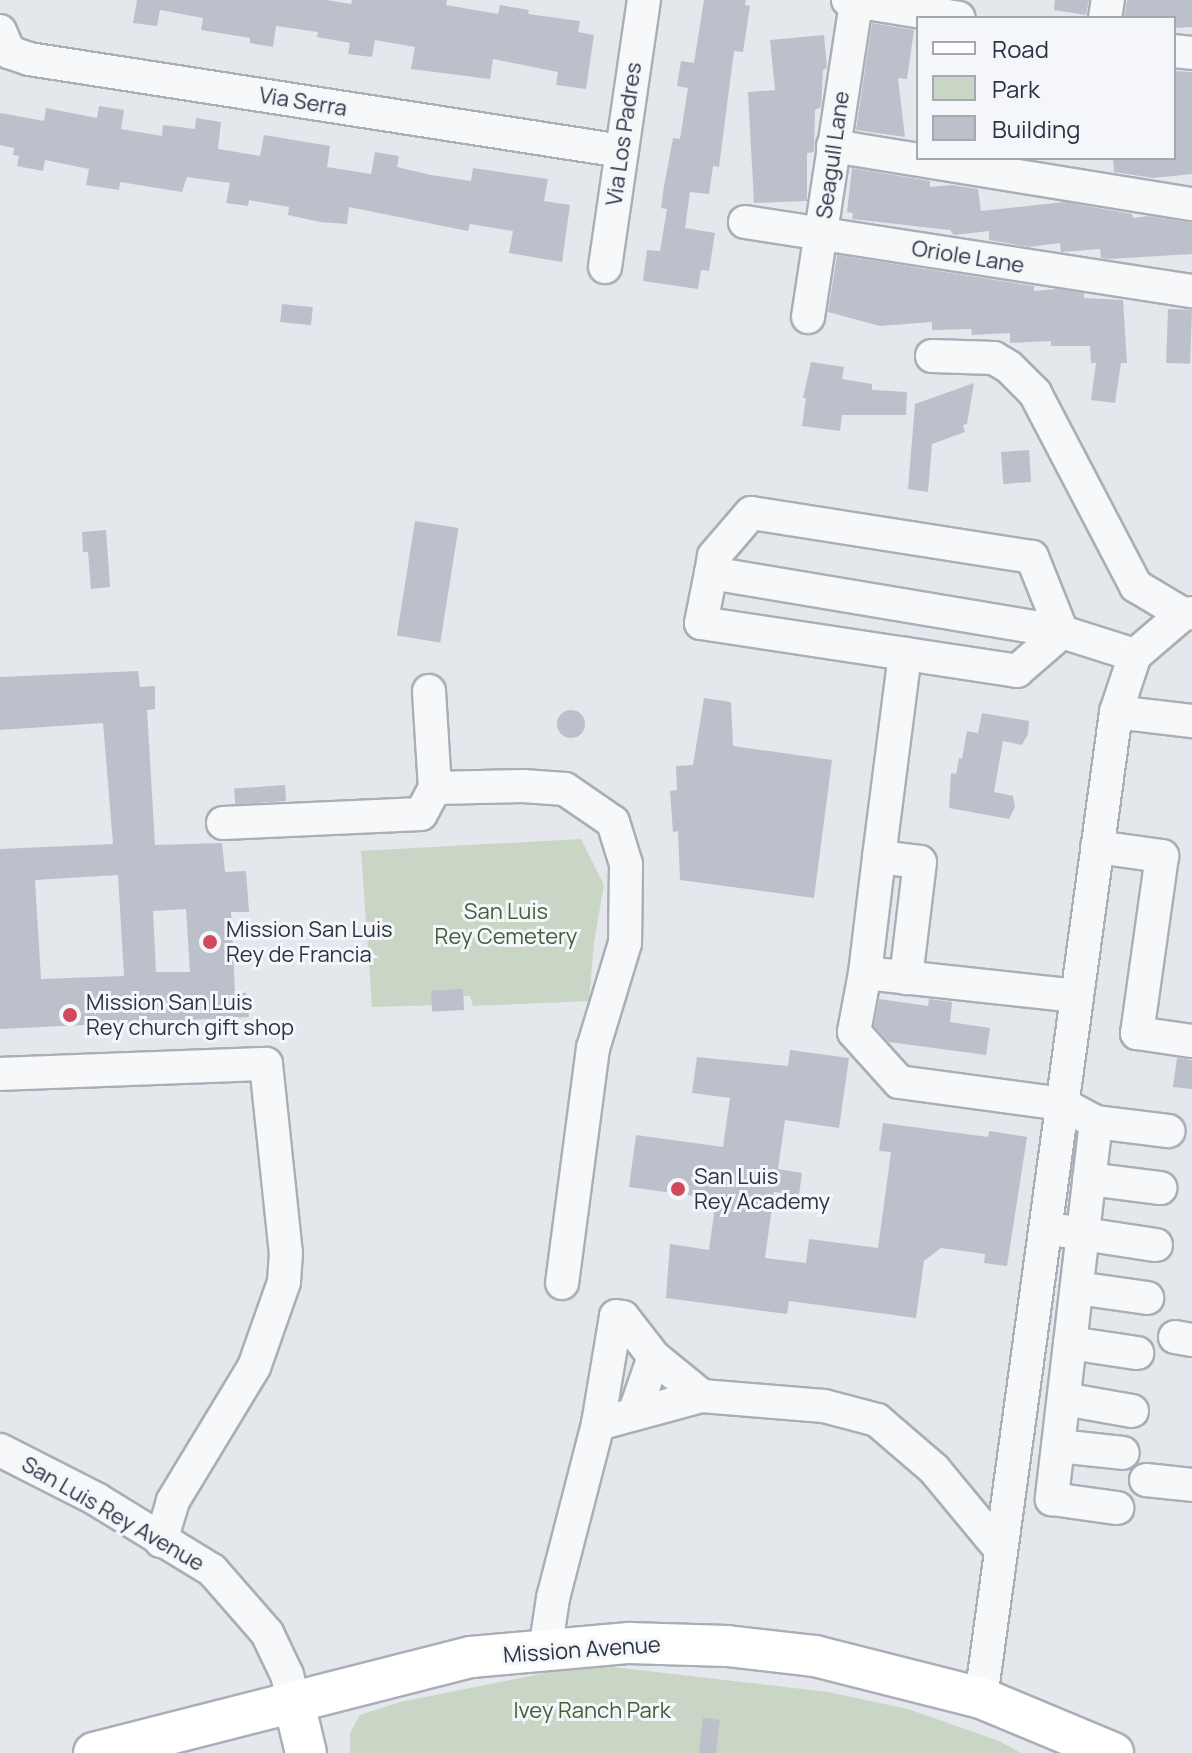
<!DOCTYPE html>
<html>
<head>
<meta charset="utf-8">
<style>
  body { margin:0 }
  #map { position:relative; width:1192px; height:1753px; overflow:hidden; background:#e4e7ec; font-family:Manrope,sans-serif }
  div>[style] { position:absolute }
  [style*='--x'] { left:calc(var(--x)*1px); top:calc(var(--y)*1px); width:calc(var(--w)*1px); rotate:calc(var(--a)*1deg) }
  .green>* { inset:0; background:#c9d6c5 }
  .building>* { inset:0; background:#bbc0ca; transform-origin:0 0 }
  .round { border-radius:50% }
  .roads { filter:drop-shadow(2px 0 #a9aeb7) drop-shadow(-2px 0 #a9aeb7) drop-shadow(0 2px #a9aeb7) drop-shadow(0 -2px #a9aeb7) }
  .minor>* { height:32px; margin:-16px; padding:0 16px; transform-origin:16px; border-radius:16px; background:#f7f8fa }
  .major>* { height:40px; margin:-20px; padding:0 20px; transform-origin:20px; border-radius:20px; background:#fff }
  .dots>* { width:22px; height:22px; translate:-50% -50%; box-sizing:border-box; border:4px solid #f4f6f9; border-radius:50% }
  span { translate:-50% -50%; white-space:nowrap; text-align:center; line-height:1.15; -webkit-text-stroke:6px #f4f6f9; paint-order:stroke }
  .street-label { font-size:22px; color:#2b3445 }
  .park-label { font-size:22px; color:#3f6138 }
  .poi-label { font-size:22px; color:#2b3445 }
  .left { translate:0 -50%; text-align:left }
  .legend { position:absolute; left:916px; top:16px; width:260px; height:144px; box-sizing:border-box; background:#f4f6f9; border:2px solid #a4a8b1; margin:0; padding:10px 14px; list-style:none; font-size:24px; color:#2b3445 }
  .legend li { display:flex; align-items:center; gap:16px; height:40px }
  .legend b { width:40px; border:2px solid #a4a8b1 }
</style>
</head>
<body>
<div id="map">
  <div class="green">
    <i style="clip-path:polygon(581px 839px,604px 885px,594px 942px,589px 1001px,473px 1006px,470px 996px,442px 996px,441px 1005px,372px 1007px,361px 851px)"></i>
    <i style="clip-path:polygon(612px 1667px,828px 1692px,908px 1709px,999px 1741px,1021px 1753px,350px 1753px,350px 1733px,360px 1715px,400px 1702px,550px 1672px)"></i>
  </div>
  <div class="building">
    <i style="clip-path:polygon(137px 0,326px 0,351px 4px,352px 0,447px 0,446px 5px,498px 14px,500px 5px,529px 10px,528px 14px,580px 21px,578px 32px,594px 35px,586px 89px,556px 85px,558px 72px,493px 59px,490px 79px,411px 69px,415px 47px,375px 40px,372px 57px,348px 54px,350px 43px,317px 37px,318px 32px,276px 26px,273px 47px,250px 43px,250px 38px,201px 30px,203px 18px,160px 10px,157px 26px,133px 23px)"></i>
    <i style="clip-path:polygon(704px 0,746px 0,745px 5px,750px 6px,743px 52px,734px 51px,719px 167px,713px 166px,709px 194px,690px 192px,685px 228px,715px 233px,709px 271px,701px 270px,698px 289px,643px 281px,647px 250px,660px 251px,667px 209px,661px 208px,664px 186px,673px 138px,680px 139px,688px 88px,677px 86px,681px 61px,694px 63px)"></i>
    <i style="clip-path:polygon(1055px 0,1089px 0,1086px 15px,1054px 10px)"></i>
    <i style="clip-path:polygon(1127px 0,1192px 0,1192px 27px,1174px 28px,1174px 18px,1124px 18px)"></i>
    <i style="clip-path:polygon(872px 23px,914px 30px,907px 79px,898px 78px,905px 137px,856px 130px)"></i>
    <i style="clip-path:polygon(824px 35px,827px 68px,823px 70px,821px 107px,815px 110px,814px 152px,807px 153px,807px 201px,754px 203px,748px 92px,775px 90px,770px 40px)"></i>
    <i style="clip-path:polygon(1174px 71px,1192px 72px,1192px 174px,1153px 178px,1114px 172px,1113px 158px,1174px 158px)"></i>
    <i style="clip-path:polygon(99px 106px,124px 110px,121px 129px,162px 136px,163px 125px,195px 129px,196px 118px,221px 122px,218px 149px,260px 156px,264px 135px,330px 146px,327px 167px,371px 174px,375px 152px,399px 156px,397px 167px,431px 175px,471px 181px,473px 168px,548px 179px,544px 201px,570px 205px,562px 262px,509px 253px,513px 231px,470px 224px,468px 231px,349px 207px,347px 224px,320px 222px,288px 215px,289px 207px,249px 200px,248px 206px,226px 203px,230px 183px,187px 177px,182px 192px,120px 182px,119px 190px,86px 185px,89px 169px,45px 160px,43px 171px,17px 166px,19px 156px,13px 155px,14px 148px,0 145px,0 113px,44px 121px,46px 108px,97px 118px)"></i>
    <i style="clip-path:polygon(852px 168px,930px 181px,930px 187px,952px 185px,978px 189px,981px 211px,1064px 202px,1132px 214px,1133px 218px,1149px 216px,1192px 223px,1192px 254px,1109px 259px,1101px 258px,1100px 249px,1061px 252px,1060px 243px,1029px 247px,989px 240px,989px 231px,954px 235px,950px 230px,852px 219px,853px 213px,847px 212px)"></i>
    <i style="clip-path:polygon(837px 255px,1034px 286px,1034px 291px,1057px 289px,1084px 293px,1084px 298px,1123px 300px,1127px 363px,1121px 363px,1115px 403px,1091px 400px,1096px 363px,1091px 363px,1090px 346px,1051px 346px,1051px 341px,1010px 343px,1010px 333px,972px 335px,971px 329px,932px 330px,932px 322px,880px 326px,828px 312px)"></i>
    <i style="left:282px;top:304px;width:31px;height:18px;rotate:6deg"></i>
    <i style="left:1168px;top:309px;width:24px;height:54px;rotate:2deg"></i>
    <i style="clip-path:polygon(811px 362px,844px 367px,842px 379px,872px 384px,872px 390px,907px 392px,906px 415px,842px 415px,840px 431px,802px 426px,806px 398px,803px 398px)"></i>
    <i style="clip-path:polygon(974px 383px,967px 424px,963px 425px,965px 432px,932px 444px,928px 492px,908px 489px,915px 404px)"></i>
    <i style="left:1029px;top:450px;width:32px;height:28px;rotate:86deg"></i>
    <i style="left:415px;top:521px;width:44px;height:116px;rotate:9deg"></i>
    <i style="clip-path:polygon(106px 530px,110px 587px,91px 589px,88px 552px,83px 552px,82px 532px)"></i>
    <i style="clip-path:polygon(evenodd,138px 671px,140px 687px,155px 686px,155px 709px,147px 710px,155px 845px,222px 843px,225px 872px,246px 871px,249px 912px,231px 912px,235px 992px,246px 993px,249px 1017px,0 1029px,0 849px,113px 844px,103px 723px,0 730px,0 677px,138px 671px,118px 875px,124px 976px,41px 979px,35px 880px,118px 875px,138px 671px,186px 909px,190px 972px,156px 972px,153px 911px,186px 909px)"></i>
    <i style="clip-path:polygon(704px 698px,731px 702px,733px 746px,832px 760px,814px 898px,680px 880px,678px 831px,673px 832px,670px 791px,677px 790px,676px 766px,693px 765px)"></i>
    <i class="round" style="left:557px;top:710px;width:28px;height:28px"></i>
    <i style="clip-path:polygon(982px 713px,1029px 721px,1028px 734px,1022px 745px,1003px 741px,994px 792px,1013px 796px,1015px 807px,1009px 819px,949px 808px,951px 773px,956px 774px,959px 758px,962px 759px,967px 731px,978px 733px)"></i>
    <i style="left:285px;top:785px;width:16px;height:51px;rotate:86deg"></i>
    <i style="left:463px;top:989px;width:21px;height:32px;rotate:87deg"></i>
    <i style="clip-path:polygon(879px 999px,928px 1006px,929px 999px,952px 1002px,950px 1022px,990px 1028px,986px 1055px,889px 1042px,874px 1026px)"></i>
    <i style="clip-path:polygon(790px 1050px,849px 1058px,839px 1128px,785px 1120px,778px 1169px,802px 1173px,799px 1195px,774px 1192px,765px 1258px,806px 1263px,809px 1239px,878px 1248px,891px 1152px,879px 1151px,883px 1123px,988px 1137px,989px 1131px,1027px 1137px,1007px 1266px,984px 1263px,985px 1254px,941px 1248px,924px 1261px,916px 1318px,789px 1301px,787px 1314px,666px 1298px,670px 1244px,709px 1250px,716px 1199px,629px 1187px,636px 1135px,723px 1147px,730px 1098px,692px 1093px,697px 1057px,788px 1066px)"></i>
    <i style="clip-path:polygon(1177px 1058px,1192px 1060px,1192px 1089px,1173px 1087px)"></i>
    <i style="left:703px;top:1718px;width:17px;height:35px;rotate:7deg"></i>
  </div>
  <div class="roads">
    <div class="minor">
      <i style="--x:848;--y:0;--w:112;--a:9.2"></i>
      <i style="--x:1105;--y:18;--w:18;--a:-81"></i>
      <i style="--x:0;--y:31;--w:23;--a:67"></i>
      <i style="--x:9;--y:52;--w:21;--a:19"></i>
      <i style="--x:29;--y:59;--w:599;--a:8.83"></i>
      <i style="--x:1174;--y:51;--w:18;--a:6"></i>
      <i style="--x:833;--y:146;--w:364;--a:9.2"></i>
      <i style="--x:745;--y:222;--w:452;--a:8.8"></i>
      <i style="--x:605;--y:267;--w:270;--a:-81.7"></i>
      <i style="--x:808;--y:317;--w:319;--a:-81.3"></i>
      <i style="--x:932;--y:356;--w:62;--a:1.8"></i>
      <i style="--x:994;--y:358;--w:17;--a:31"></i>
      <i style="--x:1009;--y:367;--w:37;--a:45"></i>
      <i style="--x:1035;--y:393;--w:218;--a:62.4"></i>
      <i style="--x:1136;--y:586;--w:55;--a:30.8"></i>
      <i style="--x:1183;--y:614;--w:9;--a:-6"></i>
      <i style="--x:711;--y:573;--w:356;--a:9.5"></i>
      <i style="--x:1062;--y:632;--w:81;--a:-111.8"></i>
      <i style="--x:1032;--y:557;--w:284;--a:-171.1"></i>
      <i style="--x:751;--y:513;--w:57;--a:130.7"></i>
      <i style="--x:714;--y:556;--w:17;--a:100"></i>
      <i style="--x:711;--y:573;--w:51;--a:101.3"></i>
      <i style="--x:701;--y:623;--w:320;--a:8.6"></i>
      <i style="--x:1017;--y:671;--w:60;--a:-40.9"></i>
      <i style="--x:1062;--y:632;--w:77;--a:17.5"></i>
      <i style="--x:429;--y:691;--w:97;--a:86.5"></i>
      <i style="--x:1116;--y:712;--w:77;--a:6.8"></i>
      <i style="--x:223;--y:823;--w:198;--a:-2.6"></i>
      <i style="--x:421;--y:814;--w:30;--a:-62"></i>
      <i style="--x:435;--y:788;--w:88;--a:-1.3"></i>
      <i style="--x:523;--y:786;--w:42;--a:4.1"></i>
      <i style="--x:565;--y:789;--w:58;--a:34.5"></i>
      <i style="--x:613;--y:822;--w:44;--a:72.8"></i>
      <i style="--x:626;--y:864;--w:79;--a:90.7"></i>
      <i style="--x:625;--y:943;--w:110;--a:106.9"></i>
      <i style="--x:593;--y:1048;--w:237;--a:97.5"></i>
      <i style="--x:1097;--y:847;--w:66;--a:7.9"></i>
      <i style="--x:1162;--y:856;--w:179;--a:98"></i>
      <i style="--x:1137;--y:1033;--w:56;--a:8.3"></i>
      <i style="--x:879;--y:857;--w:205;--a:-82.7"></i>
      <i style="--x:865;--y:973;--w:117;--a:-83.1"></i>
      <i style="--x:879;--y:857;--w:41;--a:7"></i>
      <i style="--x:920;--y:862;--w:117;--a:96.9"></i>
      <i style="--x:1077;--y:996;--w:213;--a:-173.8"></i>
      <i style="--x:865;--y:973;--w:60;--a:100.6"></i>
      <i style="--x:854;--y:1032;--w:67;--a:48"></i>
      <i style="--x:899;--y:1082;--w:164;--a:7.7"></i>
      <i style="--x:1062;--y:1104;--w:38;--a:28"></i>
      <i style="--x:1096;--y:1122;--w:73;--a:7.1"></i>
      <i style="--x:0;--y:1074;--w:266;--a:-2.2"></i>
      <i style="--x:266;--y:1064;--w:190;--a:84"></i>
      <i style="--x:286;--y:1253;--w:29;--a:94"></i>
      <i style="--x:284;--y:1282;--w:90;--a:109.4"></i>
      <i style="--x:254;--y:1367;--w:157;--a:121.2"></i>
      <i style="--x:173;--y:1501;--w:42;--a:106.7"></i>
      <i style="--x:1096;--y:1122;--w:380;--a:96.7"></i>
      <i style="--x:1052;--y:1499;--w:66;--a:7.9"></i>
      <i style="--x:1089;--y:1179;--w:72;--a:7.2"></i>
      <i style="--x:1064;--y:1231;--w:93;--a:8.7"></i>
      <i style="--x:1077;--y:1288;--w:71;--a:8.1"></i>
      <i style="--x:1175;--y:1337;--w:17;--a:10"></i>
      <i style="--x:1070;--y:1343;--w:68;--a:8.5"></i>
      <i style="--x:1064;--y:1399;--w:69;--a:10"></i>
      <i style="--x:634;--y:1414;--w:60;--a:-70.7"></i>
      <i style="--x:598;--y:1424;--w:109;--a:-80.5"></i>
      <i style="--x:616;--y:1316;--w:7;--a:8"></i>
      <i style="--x:623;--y:1317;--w:51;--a:52.2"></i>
      <i style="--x:654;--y:1357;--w:62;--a:39.1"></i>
      <i style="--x:1058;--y:1446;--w:65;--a:6.1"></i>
      <i style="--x:0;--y:1450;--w:108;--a:27"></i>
      <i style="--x:96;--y:1499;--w:136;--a:31.5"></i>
      <i style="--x:212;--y:1570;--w:84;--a:48.9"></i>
      <i style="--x:267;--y:1633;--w:47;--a:64.5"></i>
      <i style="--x:287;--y:1675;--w:29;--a:76"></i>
      <i style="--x:1146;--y:1480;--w:46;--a:6.2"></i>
      <i style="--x:545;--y:1651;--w:54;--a:-81.4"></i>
      <i style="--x:553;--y:1598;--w:180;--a:-75.5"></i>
      <i style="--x:598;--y:1424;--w:108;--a:-15.1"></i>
      <i style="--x:702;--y:1396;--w:122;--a:4.7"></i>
      <i style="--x:824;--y:1406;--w:55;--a:14.8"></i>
      <i style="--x:877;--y:1420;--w:75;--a:40.7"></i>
      <i style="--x:934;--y:1469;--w:105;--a:50.4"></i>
      <i style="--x:981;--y:1698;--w:995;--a:-82.2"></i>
      <i style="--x:1116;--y:712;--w:60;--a:-71.6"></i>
      <i style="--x:1135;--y:655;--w:63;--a:-40.5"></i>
    </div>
    <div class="major">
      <i style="--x:294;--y:1703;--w:51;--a:76.5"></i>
      <i style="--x:94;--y:1753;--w:389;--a:-14.3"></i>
      <i style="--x:471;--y:1657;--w:159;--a:-5.1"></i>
      <i style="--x:629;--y:1643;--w:98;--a:1.8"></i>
      <i style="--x:727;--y:1646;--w:89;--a:6.5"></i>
      <i style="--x:815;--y:1656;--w:171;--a:14.2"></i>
      <i style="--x:981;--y:1698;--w:143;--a:22.6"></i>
    </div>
  </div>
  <div class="dots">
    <i style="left:210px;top:942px;background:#d1495b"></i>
    <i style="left:70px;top:1015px;background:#d1495b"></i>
    <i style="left:678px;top:1189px;background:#d1495b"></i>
  </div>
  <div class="street-label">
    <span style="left:303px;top:102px;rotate:9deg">Via Serra</span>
    <span style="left:624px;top:134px;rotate:-82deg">Via Los Padres</span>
    <span style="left:833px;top:155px;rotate:-82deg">Seagull Lane</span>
    <span style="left:968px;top:257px;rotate:9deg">Oriole Lane</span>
    <span style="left:113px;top:1514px;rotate:30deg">San Luis Rey Avenue</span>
    <span style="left:582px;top:1650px;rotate:-4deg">Mission Avenue</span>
  </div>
  <div class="park-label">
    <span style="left:506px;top:924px">San Luis<br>Rey Cemetery</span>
    <span style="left:592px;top:1711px">Ivey Ranch Park</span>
  </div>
  <div class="poi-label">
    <span class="left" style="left:226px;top:942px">Mission San Luis<br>Rey de Francia</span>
    <span class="left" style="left:86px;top:1015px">Mission San Luis<br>Rey church gift shop</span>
    <span class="left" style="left:694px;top:1189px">San Luis<br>Rey Academy</span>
  </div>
  <ul class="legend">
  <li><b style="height:10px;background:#fff"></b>Road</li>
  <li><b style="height:22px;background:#c9d6c5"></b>Park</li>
  <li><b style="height:22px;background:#bbc0ca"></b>Building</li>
  </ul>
</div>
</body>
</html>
